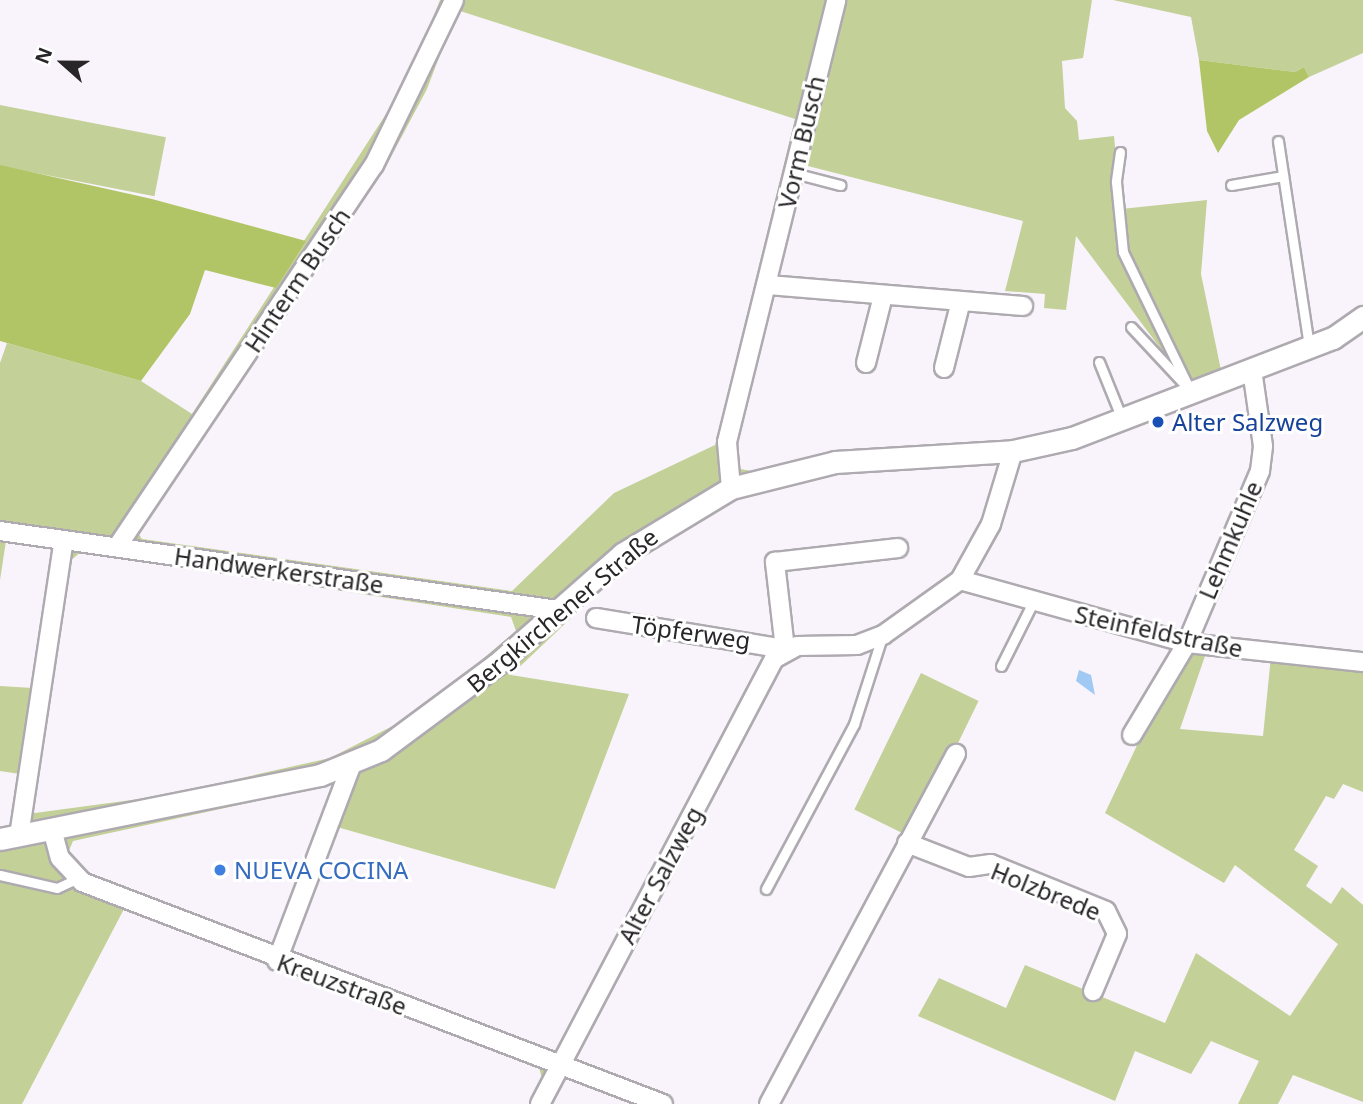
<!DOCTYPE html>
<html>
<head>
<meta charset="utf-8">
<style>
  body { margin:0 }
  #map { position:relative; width:1363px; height:1104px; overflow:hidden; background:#f9f4fb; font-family:"Noto Sans",sans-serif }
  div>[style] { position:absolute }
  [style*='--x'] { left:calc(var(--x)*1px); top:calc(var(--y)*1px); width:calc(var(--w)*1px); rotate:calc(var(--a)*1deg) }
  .green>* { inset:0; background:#c3d098; transform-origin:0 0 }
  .forest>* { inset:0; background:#b2c566 }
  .water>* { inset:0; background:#a0caf3 }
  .roads { filter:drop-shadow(2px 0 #aeaab0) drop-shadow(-2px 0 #aeaab0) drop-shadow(0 2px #aeaab0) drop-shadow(0 -2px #aeaab0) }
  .service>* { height:9px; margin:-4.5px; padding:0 4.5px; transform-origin:4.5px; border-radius:4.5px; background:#fff }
  .minor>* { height:18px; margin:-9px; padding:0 9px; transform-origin:9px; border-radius:9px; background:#fff }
  .tertiary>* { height:21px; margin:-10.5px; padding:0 10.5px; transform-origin:10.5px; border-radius:10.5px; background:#fff }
  .dots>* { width:19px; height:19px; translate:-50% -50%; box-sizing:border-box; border:4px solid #fff; border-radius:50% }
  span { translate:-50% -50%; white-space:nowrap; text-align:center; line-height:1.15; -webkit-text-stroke:6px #fff; paint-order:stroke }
  .street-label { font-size:24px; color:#282628 }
  .transit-label { font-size:24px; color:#164399 }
  .left { translate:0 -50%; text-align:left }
  .shop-label { font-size:24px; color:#366cbe }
  .north { position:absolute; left:28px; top:28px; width:70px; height:70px; -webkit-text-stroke:5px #fff; paint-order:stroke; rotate:291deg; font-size:19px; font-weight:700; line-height:28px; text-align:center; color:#282628 }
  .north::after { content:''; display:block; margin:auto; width:24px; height:32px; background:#282628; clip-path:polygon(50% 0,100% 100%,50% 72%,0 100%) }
</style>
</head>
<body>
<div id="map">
  <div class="green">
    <i style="clip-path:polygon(evenodd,440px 0,1092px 0,1083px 58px,1062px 61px,1065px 108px,1077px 121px,1079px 140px,1114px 136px,1121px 209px,1207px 200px,1201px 274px,1221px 370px,1188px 385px,1076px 236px,1066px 310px,1044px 308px,1045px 294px,1005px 291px,1023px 221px,804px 165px,732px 451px,740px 469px,752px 471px,755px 492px,701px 514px,628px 564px,511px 675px,629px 694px,555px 889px,337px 827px,353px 780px,73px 841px,68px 853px,86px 877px,572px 1060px,549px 1104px,529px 1104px,542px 1079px,539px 1067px,124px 909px,22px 1104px,0 1104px,0 829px,14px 826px,20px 774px,0 771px,0 686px,33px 688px,56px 548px,6px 541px,0 580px,0 363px,7px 343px,141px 381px,192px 414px,408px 80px,440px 0,457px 10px,795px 119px,715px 445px,614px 493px,512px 591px,142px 539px,138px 533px,384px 170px,427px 89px,457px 10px,440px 0,82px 551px,511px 617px,516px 631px,418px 713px,330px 758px,161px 796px,35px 813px,30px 808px,70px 561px,82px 551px)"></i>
    <i style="clip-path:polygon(1113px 0,1363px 0,1363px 53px,1309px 77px,1304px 67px,1295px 72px,1199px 60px,1191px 17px)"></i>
    <i style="left:0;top:105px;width:169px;height:60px;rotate:11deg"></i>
    <i style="clip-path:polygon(1195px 654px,1205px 656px,1180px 729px,1263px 736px,1271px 656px,1363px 664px,1363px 792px,1343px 784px,1334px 799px,1326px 796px,1294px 850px,1318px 866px,1306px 886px,1331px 904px,1342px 887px,1363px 905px,1363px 1102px,1293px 1075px,1278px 1104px,1238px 1104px,1259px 1061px,1211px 1041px,1191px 1074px,1135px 1051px,1115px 1101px,918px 1016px,939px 978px,1006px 1008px,1025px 965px,1165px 1023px,1196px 953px,1290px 1016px,1338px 944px,1235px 865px,1224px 883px,1105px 813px,1158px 701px,1181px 662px)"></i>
    <i style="left:921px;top:673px;width:64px;height:152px;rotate:26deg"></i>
  </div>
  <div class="forest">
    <i style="clip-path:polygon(1199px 60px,1295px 72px,1304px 67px,1309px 77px,1239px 120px,1218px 153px,1207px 131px)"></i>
    <i style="clip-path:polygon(0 165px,152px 199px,306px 241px,276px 288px,205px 270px,190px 314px,141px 381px,0 341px)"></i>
  </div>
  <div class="water">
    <i style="clip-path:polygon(1079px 670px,1091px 675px,1095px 695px,1076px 681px)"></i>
  </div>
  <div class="roads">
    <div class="service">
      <i style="--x:1278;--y:141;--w:208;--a:81.4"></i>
      <i style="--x:1120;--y:152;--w:30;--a:98"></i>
      <i style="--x:1116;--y:182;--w:70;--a:84.3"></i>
      <i style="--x:1123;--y:252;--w:158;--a:64.1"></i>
      <i style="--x:794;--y:173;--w:48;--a:14.6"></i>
      <i style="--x:1231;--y:185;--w:53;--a:-9.8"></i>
      <i style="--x:1131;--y:327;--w:79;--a:47"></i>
      <i style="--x:1099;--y:362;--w:61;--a:68"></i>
      <i style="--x:1001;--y:666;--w:72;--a:-63.4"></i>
      <i style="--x:0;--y:875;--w:58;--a:12.8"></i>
      <i style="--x:57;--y:888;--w:23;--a:-25"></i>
      <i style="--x:766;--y:889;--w:187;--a:-61.9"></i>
      <i style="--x:854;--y:724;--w:91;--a:-72.2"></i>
    </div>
    <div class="minor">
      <i style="--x:768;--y:285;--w:256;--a:4.7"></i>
      <i style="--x:866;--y:363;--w:69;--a:-75.8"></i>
      <i style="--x:944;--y:368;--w:69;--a:-75.8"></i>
      <i style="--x:731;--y:488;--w:46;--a:-95"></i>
      <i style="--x:727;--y:442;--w:455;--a:-76.1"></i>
      <i style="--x:0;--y:531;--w:564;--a:8.06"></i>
      <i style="--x:117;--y:547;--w:460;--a:-56.1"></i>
      <i style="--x:374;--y:165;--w:183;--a:-64.1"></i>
      <i style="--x:960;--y:580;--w:236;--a:15.5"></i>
      <i style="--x:1187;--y:643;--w:177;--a:6.2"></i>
      <i style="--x:596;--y:618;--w:192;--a:9.3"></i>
      <i style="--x:785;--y:649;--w:88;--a:-96.6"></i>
      <i style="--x:775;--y:562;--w:124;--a:-6.5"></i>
      <i style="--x:1132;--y:735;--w:107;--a:-59.1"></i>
      <i style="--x:1187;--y:643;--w:187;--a:-67"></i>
      <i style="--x:1260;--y:471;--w:25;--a:-83"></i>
      <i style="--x:1263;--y:446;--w:77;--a:-98.2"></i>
      <i style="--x:52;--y:829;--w:30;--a:75"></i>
      <i style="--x:60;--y:858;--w:33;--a:47"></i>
      <i style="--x:82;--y:882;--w:622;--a:20.91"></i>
      <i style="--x:19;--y:836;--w:299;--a:-81.4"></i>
      <i style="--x:907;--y:843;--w:66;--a:21.2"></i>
      <i style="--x:969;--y:867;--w:22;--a:-8"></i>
      <i style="--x:991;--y:864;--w:124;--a:22.2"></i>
      <i style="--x:1106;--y:911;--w:25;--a:64"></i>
      <i style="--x:1117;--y:934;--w:62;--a:112.8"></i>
      <i style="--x:277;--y:961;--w:214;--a:-69.2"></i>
      <i style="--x:540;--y:1104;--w:503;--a:-62.26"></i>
      <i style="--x:774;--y:659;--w:26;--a:-29"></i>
      <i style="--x:797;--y:646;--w:60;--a:-1"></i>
      <i style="--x:857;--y:645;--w:28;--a:-21"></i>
      <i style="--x:883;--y:635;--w:95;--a:-35.5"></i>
      <i style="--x:960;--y:580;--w:64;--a:-61"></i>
      <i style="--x:991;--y:524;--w:76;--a:-73.2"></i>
      <i style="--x:769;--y:1104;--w:397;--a:-61.9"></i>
    </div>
    <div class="tertiary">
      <i style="--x:0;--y:839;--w:326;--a:-11.3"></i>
      <i style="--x:320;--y:775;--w:66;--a:-22.3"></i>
      <i style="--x:381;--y:750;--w:144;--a:-36.6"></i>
      <i style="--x:497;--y:664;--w:167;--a:-41.3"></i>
      <i style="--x:622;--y:554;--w:127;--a:-31.2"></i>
      <i style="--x:731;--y:488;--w:107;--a:-14"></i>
      <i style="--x:835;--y:462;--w:178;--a:-3.5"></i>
      <i style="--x:1013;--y:451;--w:60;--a:-12.4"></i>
      <i style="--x:1072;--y:438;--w:280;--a:-21"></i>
      <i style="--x:1333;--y:338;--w:37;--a:-35"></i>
    </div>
  </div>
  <div class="dots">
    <i style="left:1158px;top:422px;background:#1a4fb4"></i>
    <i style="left:220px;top:870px;background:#3f7fe0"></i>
  </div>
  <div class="street-label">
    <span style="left:801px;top:142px;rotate:-77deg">Vorm Busch</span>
    <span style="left:297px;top:280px;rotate:-56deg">Hinterm Busch</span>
    <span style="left:1230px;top:540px;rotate:-67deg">Lehmkuhle</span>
    <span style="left:279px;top:570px;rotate:8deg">Handwerkerstraße</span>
    <span style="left:562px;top:610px;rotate:-40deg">Bergkirchener Straße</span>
    <span style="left:1159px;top:631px;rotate:12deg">Steinfeldstraße</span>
    <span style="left:691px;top:632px;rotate:8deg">Töpferweg</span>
    <span style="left:660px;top:875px;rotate:-62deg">Alter Salzweg</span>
    <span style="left:1046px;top:891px;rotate:22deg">Holzbrede</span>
    <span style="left:342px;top:984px;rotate:20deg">Kreuzstraße</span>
  </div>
  <div class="transit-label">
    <span class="left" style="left:1172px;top:422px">Alter Salzweg</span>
  </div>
  <div class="shop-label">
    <span class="left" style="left:234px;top:870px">NUEVA COCINA</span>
  </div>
  <div class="north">N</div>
</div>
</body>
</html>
